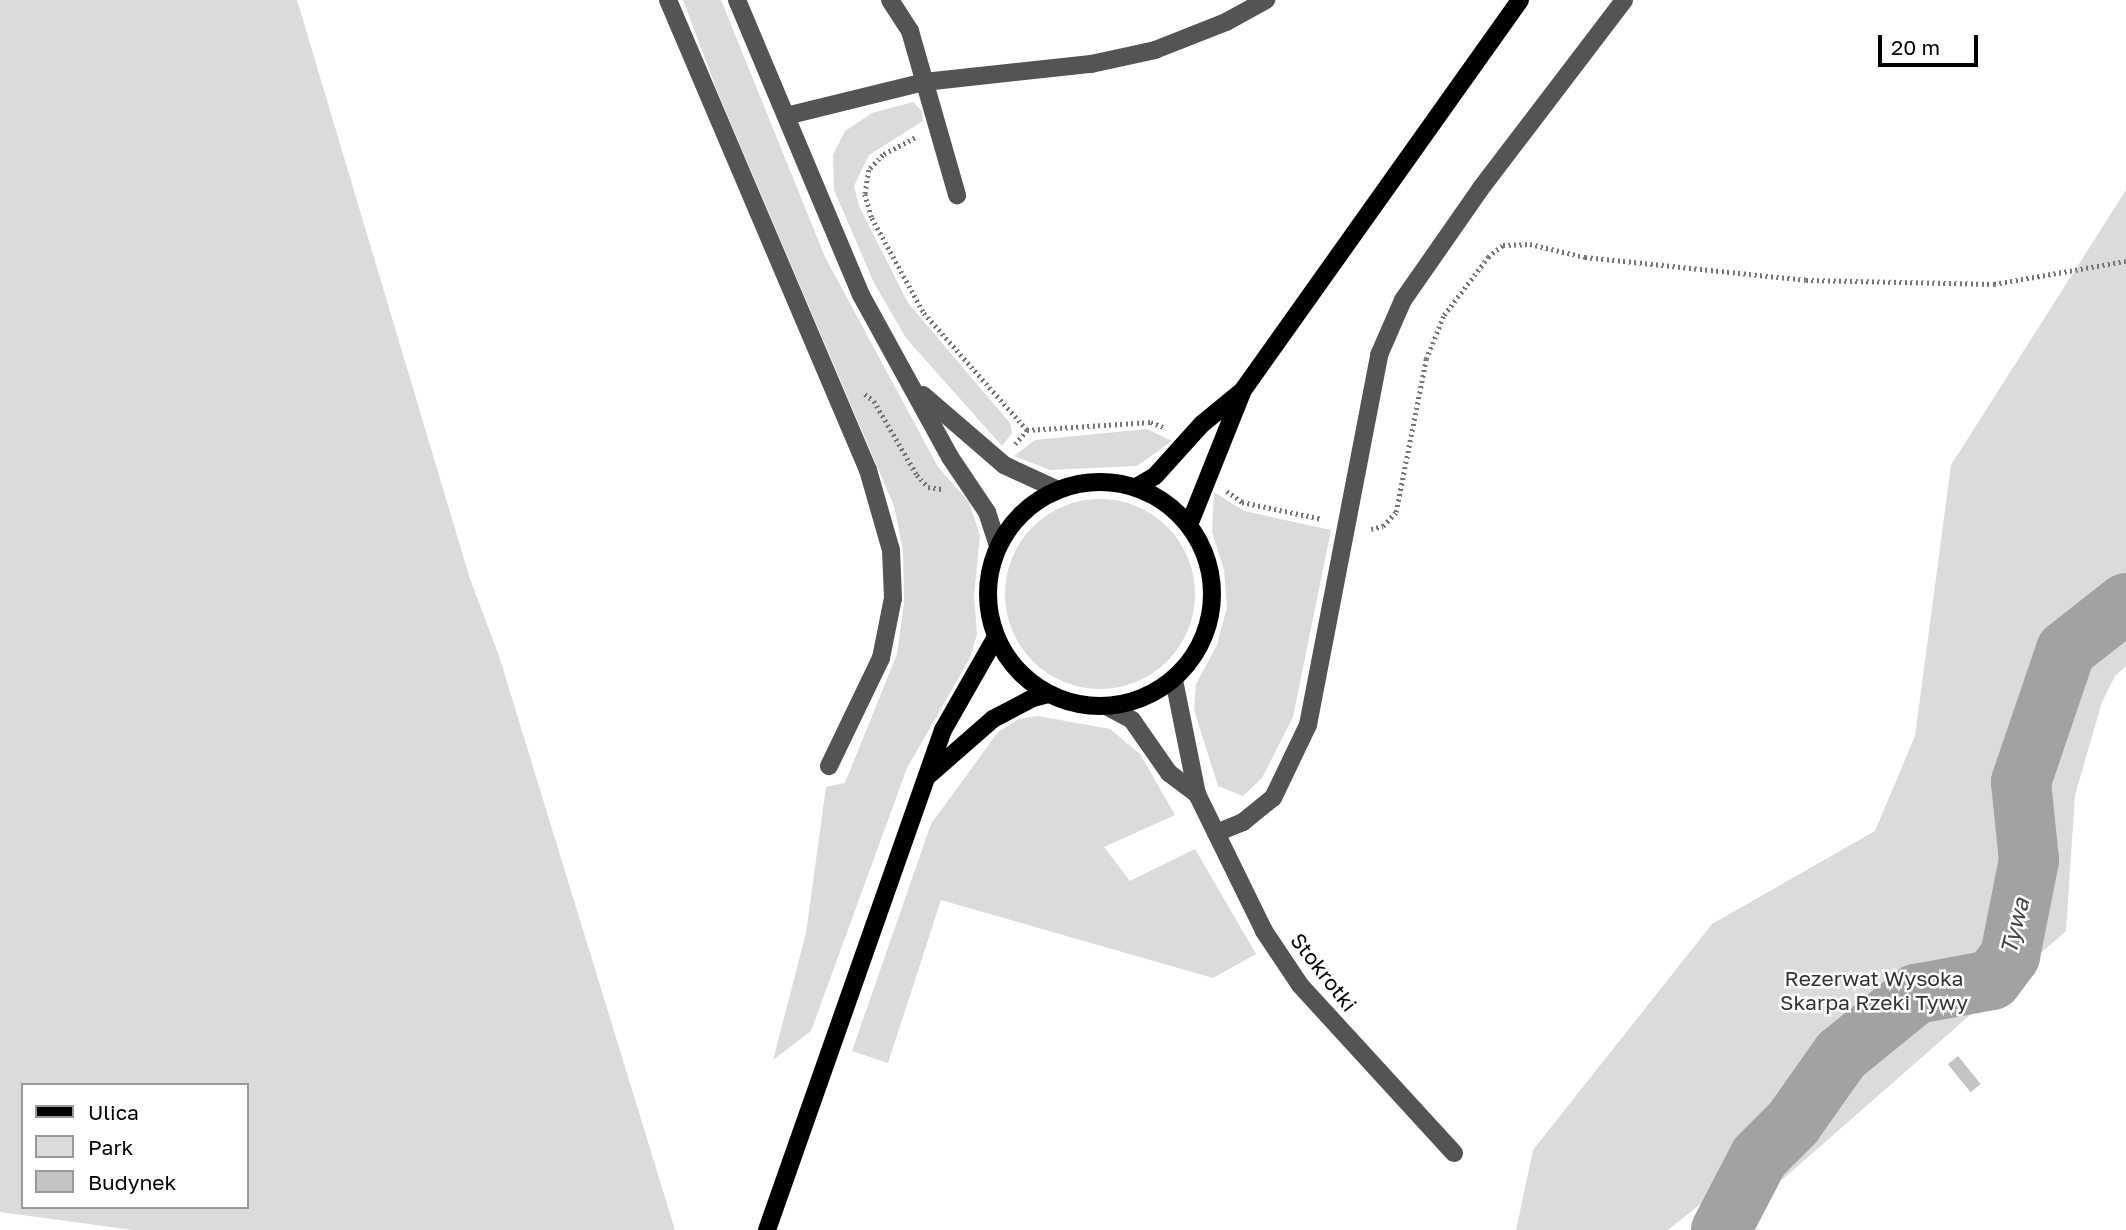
<!DOCTYPE html>
<html>
<head>
<meta charset="utf-8">
<style>
  body { margin:0 }
  #map { position:relative; width:2126px; height:1230px; overflow:hidden; background:#fff; font-family:"Golos Text",sans-serif }
  div>[style] { position:absolute }
  [style*='--x'] { left:calc(var(--x)*1px); top:calc(var(--y)*1px); width:calc(var(--w)*1px); rotate:calc(var(--a)*1deg) }
  .green>* { inset:0; background:#dbdbdb }
  .round { border-radius:50% }
  .river>* { height:60px; margin:-30px; padding:0 30px; transform-origin:30px; border-radius:30px; background:#a2a2a2 }
  .building>* { inset:0; background:#c4c4c4; transform-origin:0 0 }
  .path>* { height:4.5px; margin-top:-2.25px; transform-origin:0; background:repeating-linear-gradient(90deg,#767676 0 2px,transparent 0 5.5px) }
  .minor>* { height:18px; margin:-9px; padding:0 9px; transform-origin:9px; border-radius:9px; background:#545454 }
  .major>* { height:18px; margin:-9px; padding:0 9px; transform-origin:9px; border-radius:9px; background:#000 }
  .major>.ring { margin:-9px; padding:0; box-sizing:content-box; background:none; border:18px solid #000; border-radius:50% }
  span { translate:-50% -50%; white-space:nowrap; text-align:center; line-height:1.15; -webkit-text-stroke:5px #fff; paint-order:stroke }
  .street-label { font-size:21px; color:#000 }
  .park-label { font-size:21px; color:#323232 }
  .water-label { font-size:23px; color:#434343; font-style:italic }
  .legend { position:absolute; left:21px; top:1083px; width:228px; height:126px; box-sizing:border-box; background:#fff; border:2px solid #999; margin:0; padding:9px 12px; list-style:none; font-size:21px; color:#000 }
  .legend li { display:flex; align-items:center; gap:14px; height:35px }
  .legend b { width:35px; border:2px solid #999 }
  .scale { position:absolute; left:1878px; top:35px; width:100px; height:32px; box-sizing:border-box; border:4px solid #000; border-top:0; padding-left:9px; font-size:21px; line-height:24px; white-space:nowrap; color:#000; -webkit-text-stroke:5px #fff; paint-order:stroke }
</style>
</head>
<body>
<div id="map">
  <div class="green">
    <i style="clip-path:polygon(evenodd,0 0,297px 0,470px 579px,499px 656px,675px 1230px,133px 1230px,0 1212px,0 0,23px 1085px,247px 1085px,247px 1207px,23px 1207px,23px 1085px)"></i>
    <i style="clip-path:polygon(683px 0,721px 0,825px 257px,938px 467px,969px 502px,980px 536px,974px 595px,977px 634px,970px 658px,907px 768px,811px 1031px,773px 1060px,806px 933px,826px 787px,845px 783px,897px 654px,904px 603px,903px 550px,894px 506px,718px 93px)"></i>
    <i style="clip-path:polygon(913px 102px,922px 111px,923px 121px,869px 155px,854px 186px,859px 206px,908px 303px,1010px 423px,1012px 433px,1002px 446px,906px 338px,874px 283px,834px 190px,833px 155px,845px 131px,872px 113px)"></i>
    <i style="clip-path:polygon(2126px 190px,2126px 666px,2115px 676px,2102px 702px,2075px 795px,2066px 931px,1783px 1179px,1735px 1167px,1719px 1189px,1668px 1230px,1516px 1230px,1533px 1150px,1712px 924px,1875px 831px,1915px 736px,1951px 465px)"></i>
    <i style="clip-path:polygon(1147px 429px,1172px 441px,1137px 466px,1050px 470px,1014px 456px,1035px 440px)"></i>
    <i style="clip-path:polygon(1214px 492px,1244px 511px,1331px 530px,1293px 717px,1262px 778px,1243px 796px,1218px 786px,1194px 710px,1196px 684px,1217px 645px,1227px 607px,1224px 570px,1212px 532px)"></i>
    <i class="round" style="left:1005px;top:499px;width:190px;height:190px"></i>
    <i style="clip-path:polygon(1038px 716px,1110px 729px,1140px 754px,1175px 815px,1104px 847px,1130px 881px,1195px 849px,1256px 954px,1213px 978px,941px 900px,888px 1063px,852px 1051px,931px 824px,998px 732px,1019px 719px)"></i>
  </div>
  <div class="river">
    <i style="--x:1721;--y:1230;--w:82;--a:-62.5"></i>
    <i style="--x:1759;--y:1157;--w:48;--a:-45"></i>
    <i style="--x:1793;--y:1123;--w:83;--a:-54.8"></i>
    <i style="--x:1841;--y:1055;--w:97;--a:-39.1"></i>
    <i style="--x:1916;--y:994;--w:77;--a:-10.4"></i>
    <i style="--x:1992;--y:980;--w:30;--a:-53"></i>
    <i style="--x:2010;--y:956;--w:98;--a:-78.8"></i>
    <i style="--x:2029;--y:860;--w:78;--a:-95.9"></i>
    <i style="--x:2021;--y:782;--w:139;--a:-71.2"></i>
    <i style="--x:2066;--y:650;--w:76;--a:-38.1"></i>
  </div>
  <div class="building">
    <i style="left:1958px;top:1056px;width:36px;height:13px;rotate:51deg"></i>
  </div>
  <div class="path">
    <i style="--x:915;--y:138;--w:36;--a:152"></i>
    <i style="--x:883;--y:155;--w:21;--a:133"></i>
    <i style="--x:869;--y:170;--w:24;--a:99"></i>
    <i style="--x:865;--y:194;--w:25;--a:74"></i>
    <i style="--x:872;--y:218;--w:108;--a:61.3"></i>
    <i style="--x:924;--y:313;--w:156;--a:48.6"></i>
    <i style="--x:865;--y:394;--w:11;--a:38"></i>
    <i style="--x:874;--y:401;--w:86;--a:59.8"></i>
    <i style="--x:917;--y:475;--w:16;--a:47"></i>
    <i style="--x:928;--y:487;--w:14;--a:8"></i>
    <i style="--x:1015;--y:444;--w:18;--a:-49"></i>
    <i style="--x:1027;--y:430;--w:124;--a:-3.7"></i>
    <i style="--x:1151;--y:422;--w:16;--a:22"></i>
    <i style="--x:1227;--y:491;--w:19;--a:36"></i>
    <i style="--x:1242;--y:502;--w:82;--a:12"></i>
    <i style="--x:1371;--y:529;--w:12;--a:-14"></i>
    <i style="--x:1383;--y:526;--w:19;--a:-47"></i>
    <i style="--x:1396;--y:512;--w:156;--a:-78.9"></i>
    <i style="--x:1426;--y:359;--w:48;--a:-67.8"></i>
    <i style="--x:1444;--y:315;--w:73;--a:-52.8"></i>
    <i style="--x:1488;--y:257;--w:19;--a:-39"></i>
    <i style="--x:1503;--y:245;--w:27;--a:-2"></i>
    <i style="--x:1530;--y:244;--w:57;--a:13.3"></i>
    <i style="--x:1585;--y:257;--w:222;--a:5.9"></i>
    <i style="--x:1806;--y:280;--w:188;--a:1.2"></i>
    <i style="--x:1994;--y:284;--w:134;--a:-9.9"></i>
  </div>
  <div class="minor">
    <i style="--x:668;--y:0;--w:511;--a:66.95"></i>
    <i style="--x:868;--y:470;--w:83;--a:74"></i>
    <i style="--x:891;--y:550;--w:48;--a:87.6"></i>
    <i style="--x:893;--y:598;--w:61;--a:101.3"></i>
    <i style="--x:881;--y:658;--w:120;--a:115.7"></i>
    <i style="--x:737;--y:0;--w:320;--a:67.2"></i>
    <i style="--x:861;--y:295;--w:185;--a:61.2"></i>
    <i style="--x:950;--y:457;--w:66;--a:56.1"></i>
    <i style="--x:987;--y:512;--w:36;--a:72"></i>
    <i style="--x:890;--y:0;--w:37;--a:57"></i>
    <i style="--x:910;--y:31;--w:171;--a:74"></i>
    <i style="--x:786;--y:116;--w:142;--a:-13.8"></i>
    <i style="--x:924;--y:82;--w:168;--a:-6.2"></i>
    <i style="--x:1091;--y:64;--w:66;--a:-12.3"></i>
    <i style="--x:1155;--y:50;--w:76;--a:-21.5"></i>
    <i style="--x:1226;--y:22;--w:46;--a:-28.8"></i>
    <i style="--x:923;--y:395;--w:107;--a:40.8"></i>
    <i style="--x:1004;--y:465;--w:57;--a:24.8"></i>
    <i style="--x:1174;--y:680;--w:116;--a:78.6"></i>
    <i style="--x:1197;--y:794;--w:153;--a:63.9"></i>
    <i style="--x:1264;--y:931;--w:65;--a:56.3"></i>
    <i style="--x:1300;--y:985;--w:228;--a:47.5"></i>
    <i style="--x:1106;--y:706;--w:30;--a:28"></i>
    <i style="--x:1132;--y:720;--w:65;--a:55.1"></i>
    <i style="--x:1169;--y:773;--w:35;--a:37"></i>
    <i style="--x:1216;--y:833;--w:29;--a:-22"></i>
    <i style="--x:1243;--y:822;--w:38;--a:-39"></i>
    <i style="--x:1273;--y:798;--w:81;--a:-64.4"></i>
    <i style="--x:1308;--y:725;--w:377;--a:-79.1"></i>
    <i style="--x:1379;--y:355;--w:60;--a:-66.4"></i>
    <i style="--x:1403;--y:300;--w:136;--a:-55.1"></i>
    <i style="--x:1481;--y:188;--w:236;--a:-52.7"></i>
  </div>
  <div class="major">
    <i class="ring" style="left:988px;top:482px;width:206px;height:206px"></i>
    <i style="--x:1136;--y:487;--w:22;--a:-30"></i>
    <i style="--x:1155;--y:476;--w:70;--a:-47.9"></i>
    <i style="--x:1202;--y:424;--w:50;--a:-39.4"></i>
    <i style="--x:1189;--y:525;--w:145;--a:-68.2"></i>
    <i style="--x:1243;--y:390;--w:478;--a:-54.6"></i>
    <i style="--x:929;--y:775;--w:85;--a:-41.2"></i>
    <i style="--x:993;--y:719;--w:45;--a:-27.7"></i>
    <i style="--x:1033;--y:698;--w:16;--a:-14"></i>
    <i style="--x:767;--y:1230;--w:530;--a:-70.61"></i>
    <i style="--x:943;--y:730;--w:107;--a:-60.3"></i>
  </div>
  <div class="street-label">
    <span style="left:1324px;top:972px;rotate:52deg">Stokrotki</span>
  </div>
  <div class="park-label">
    <span style="left:1874px;top:990px">Rezerwat Wysoka<br>Skarpa Rzeki Tywy</span>
  </div>
  <div class="water-label">
    <span style="left:2014px;top:926px;rotate:-76deg">Tywa</span>
  </div>
  <ul class="legend">
  <li><b style="height:9px;background:#000"></b>Ulica</li>
  <li><b style="height:19px;background:#dbdbdb"></b>Park</li>
  <li><b style="height:19px;background:#c4c4c4"></b>Budynek</li>
  </ul>
  <div class="scale">20 m</div>
</div>
</body>
</html>
